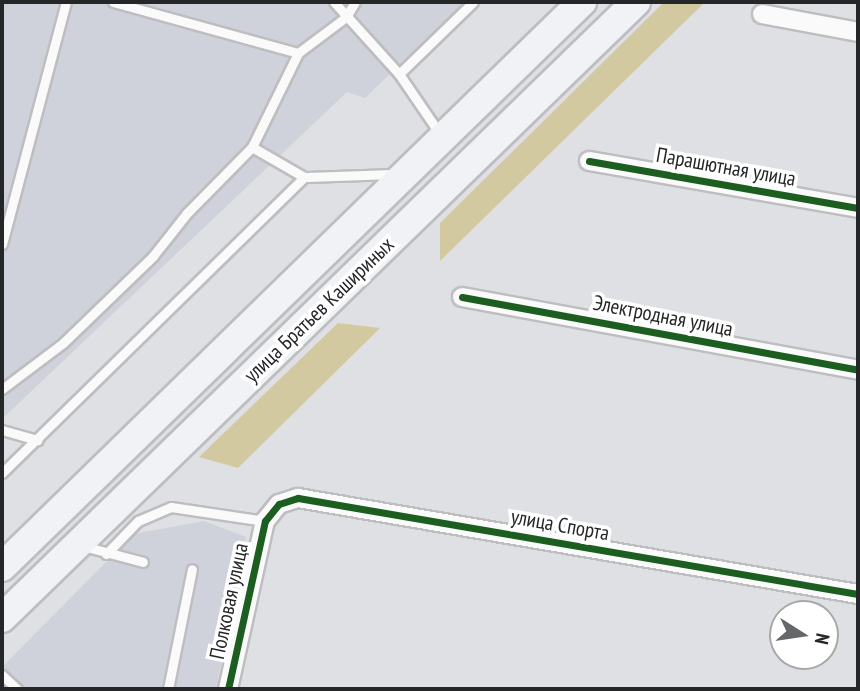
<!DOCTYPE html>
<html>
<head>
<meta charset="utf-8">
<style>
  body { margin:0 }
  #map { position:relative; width:860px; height:691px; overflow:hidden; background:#dee0e3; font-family:"PT Sans Narrow",sans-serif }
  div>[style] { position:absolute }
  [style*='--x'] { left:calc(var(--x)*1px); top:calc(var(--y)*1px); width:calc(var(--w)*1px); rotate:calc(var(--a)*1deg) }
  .built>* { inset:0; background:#cfd2da }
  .green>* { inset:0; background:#d3c9a0 }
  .roads { filter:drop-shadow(2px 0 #bebec1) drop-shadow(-2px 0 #bebec1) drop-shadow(0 2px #bebec1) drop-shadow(0 -2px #bebec1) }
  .service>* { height:9px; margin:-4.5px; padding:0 4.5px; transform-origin:4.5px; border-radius:4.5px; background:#fafafb }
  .minor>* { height:18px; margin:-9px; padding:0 9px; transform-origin:9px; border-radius:9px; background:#fafafb }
  .primary>* { height:28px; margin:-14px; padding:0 14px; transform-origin:14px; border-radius:14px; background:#f1f2f6 }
  .cycleway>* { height:7px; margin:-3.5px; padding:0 3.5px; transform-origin:3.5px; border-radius:3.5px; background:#1b5e20 }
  span { translate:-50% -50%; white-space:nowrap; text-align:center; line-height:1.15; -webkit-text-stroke:7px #fff; paint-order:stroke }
  .street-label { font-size:21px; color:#252627 }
  .frame { position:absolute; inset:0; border:4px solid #252627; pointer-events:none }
  .north { position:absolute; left:769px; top:600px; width:70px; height:70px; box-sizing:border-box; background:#fff; border:2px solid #a8a8a9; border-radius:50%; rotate:102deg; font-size:19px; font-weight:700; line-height:28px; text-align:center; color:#252627 }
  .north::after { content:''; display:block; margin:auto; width:24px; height:32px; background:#666769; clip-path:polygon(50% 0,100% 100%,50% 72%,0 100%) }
</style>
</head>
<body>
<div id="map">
  <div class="built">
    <i style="clip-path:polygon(2px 2px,465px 2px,365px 98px,347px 92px,2px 419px)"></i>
    <i style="clip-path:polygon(204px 521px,246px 537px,216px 689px,2px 689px,2px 667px,134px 534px)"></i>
  </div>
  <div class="green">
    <i style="clip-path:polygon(664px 2px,705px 2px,440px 261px,440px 223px)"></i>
    <i style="clip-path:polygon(338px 323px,380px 328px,238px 468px,199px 457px)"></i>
  </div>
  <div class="roads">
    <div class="service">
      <i style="--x:113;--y:2;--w:192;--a:15.4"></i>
      <i style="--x:298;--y:53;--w:60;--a:-36.9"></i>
      <i style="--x:346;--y:17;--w:17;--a:-59"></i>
      <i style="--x:334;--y:2;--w:97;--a:47.9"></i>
      <i style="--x:440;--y:134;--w:73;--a:-124.3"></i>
      <i style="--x:399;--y:74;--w:103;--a:-44.2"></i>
      <i style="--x:252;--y:147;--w:60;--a:30"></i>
      <i style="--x:2;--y:244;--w:250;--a:-75.2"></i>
      <i style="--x:2;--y:389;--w:76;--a:-37"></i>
      <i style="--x:63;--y:343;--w:125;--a:-44"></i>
      <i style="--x:153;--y:256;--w:55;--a:-51.7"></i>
      <i style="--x:187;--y:213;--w:93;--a:-45.4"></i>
      <i style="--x:252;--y:147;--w:105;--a:-63.9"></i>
      <i style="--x:2;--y:430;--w:37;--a:16"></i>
      <i style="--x:2;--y:473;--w:423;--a:-44.4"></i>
      <i style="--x:304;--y:177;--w:92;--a:-1.9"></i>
      <i style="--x:83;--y:546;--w:62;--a:14.9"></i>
      <i style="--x:106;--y:554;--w:46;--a:-45.9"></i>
      <i style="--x:138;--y:521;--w:36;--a:-23"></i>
      <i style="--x:171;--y:507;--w:95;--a:8.5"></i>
      <i style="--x:2;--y:675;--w:21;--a:43"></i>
      <i style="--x:168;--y:689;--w:122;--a:-78.7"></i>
    </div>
    <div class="minor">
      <i style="--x:762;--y:14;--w:98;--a:10.6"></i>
      <i style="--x:589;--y:161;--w:273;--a:9.9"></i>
      <i style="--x:462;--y:297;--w:403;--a:10.4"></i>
      <i style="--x:228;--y:689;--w:172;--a:-77.6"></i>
      <i style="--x:265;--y:521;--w:22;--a:-51"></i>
      <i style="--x:279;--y:504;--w:20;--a:-18"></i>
      <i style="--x:298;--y:498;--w:568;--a:9.73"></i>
    </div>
    <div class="primary">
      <i style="--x:2;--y:567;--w:810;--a:-44.25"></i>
      <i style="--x:2;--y:618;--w:884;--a:-44.17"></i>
    </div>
  </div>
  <div class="cycleway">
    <i style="--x:589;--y:161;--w:273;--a:9.9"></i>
    <i style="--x:462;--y:297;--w:403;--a:10.4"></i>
    <i style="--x:228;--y:689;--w:172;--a:-77.6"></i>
    <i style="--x:265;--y:521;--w:22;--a:-51"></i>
    <i style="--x:279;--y:504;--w:20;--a:-18"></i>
    <i style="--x:298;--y:498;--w:568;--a:9.73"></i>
  </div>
  <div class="street-label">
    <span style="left:726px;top:167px;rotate:10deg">Парашютная улица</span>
    <span style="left:319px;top:310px;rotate:-44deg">улица Братьев Кашириных</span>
    <span style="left:663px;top:316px;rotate:11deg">Электродная улица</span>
    <span style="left:560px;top:525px;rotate:10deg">улица Спорта</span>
    <span style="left:229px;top:601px;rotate:-78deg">Полковая улица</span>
  </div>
  <div class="frame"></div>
  <div class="north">N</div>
</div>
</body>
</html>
